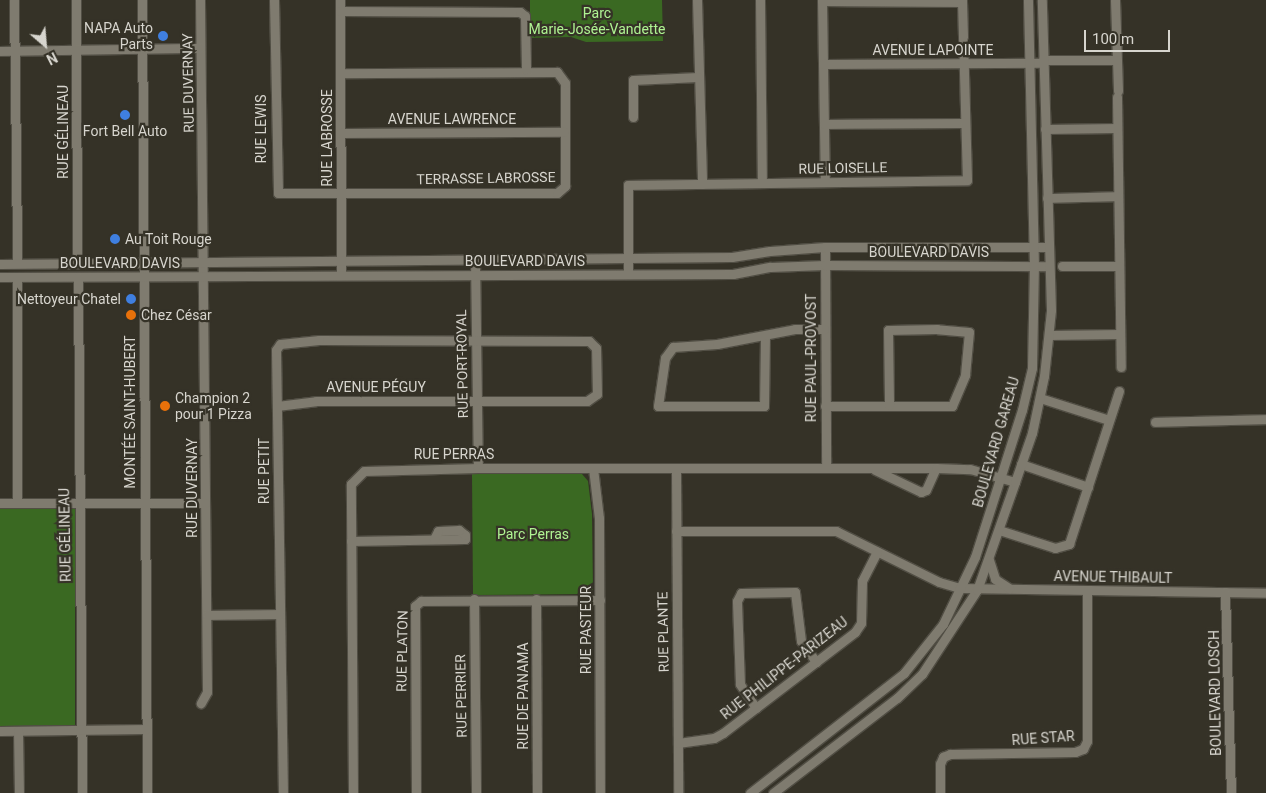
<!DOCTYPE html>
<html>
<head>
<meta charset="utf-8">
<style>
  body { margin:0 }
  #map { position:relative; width:1266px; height:793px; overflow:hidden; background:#353227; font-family:Roboto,sans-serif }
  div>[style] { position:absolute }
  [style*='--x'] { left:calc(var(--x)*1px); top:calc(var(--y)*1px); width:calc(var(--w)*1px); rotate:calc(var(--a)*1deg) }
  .green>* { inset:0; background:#3a6922; transform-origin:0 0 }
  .roads { filter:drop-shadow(1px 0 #514e44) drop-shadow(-1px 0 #514e44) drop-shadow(0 1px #514e44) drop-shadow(0 -1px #514e44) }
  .minor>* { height:9px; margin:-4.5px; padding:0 4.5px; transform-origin:4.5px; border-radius:4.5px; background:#7f7b6f }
  .dots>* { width:14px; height:14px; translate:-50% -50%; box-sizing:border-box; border:2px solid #353227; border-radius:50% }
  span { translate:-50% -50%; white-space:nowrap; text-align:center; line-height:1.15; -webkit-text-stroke:4.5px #353227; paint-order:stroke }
  .park-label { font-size:14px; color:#aff392 }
  .poi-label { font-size:14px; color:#d7d5ce }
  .right { translate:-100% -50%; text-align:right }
  .left { translate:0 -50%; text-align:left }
  .street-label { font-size:14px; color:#d7d5ce }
  .north { position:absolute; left:20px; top:20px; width:50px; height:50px; -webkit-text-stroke:4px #353227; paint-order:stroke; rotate:153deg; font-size:14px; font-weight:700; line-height:20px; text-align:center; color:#d7d5ce }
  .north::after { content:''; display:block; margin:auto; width:18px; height:22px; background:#d7d5ce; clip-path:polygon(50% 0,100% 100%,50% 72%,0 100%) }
  .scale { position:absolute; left:1084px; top:30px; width:86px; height:22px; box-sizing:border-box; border:2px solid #d7d5ce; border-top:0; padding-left:6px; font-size:15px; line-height:18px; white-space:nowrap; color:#d7d5ce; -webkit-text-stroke:4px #353227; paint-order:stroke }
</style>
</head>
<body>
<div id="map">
  <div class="green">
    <i style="clip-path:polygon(530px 0,662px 0,663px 41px,586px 42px,571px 37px,530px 38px)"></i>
    <i style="clip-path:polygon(472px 474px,582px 474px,588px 481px,592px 514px,593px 590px,588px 594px,473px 595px)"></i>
    <i style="left:75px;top:507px;width:220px;height:75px;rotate:90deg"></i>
  </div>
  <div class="roads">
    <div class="minor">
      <i style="--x:14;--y:0;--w:263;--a:89.3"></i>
      <i style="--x:76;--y:0;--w:263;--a:89.8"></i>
      <i style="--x:142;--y:0;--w:793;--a:89.64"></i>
      <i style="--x:200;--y:0;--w:692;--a:89.42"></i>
      <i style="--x:207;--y:692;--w:13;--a:119"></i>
      <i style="--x:274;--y:0;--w:193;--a:88.8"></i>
      <i style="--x:278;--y:193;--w:279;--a:0"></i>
      <i style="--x:557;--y:193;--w:11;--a:-41"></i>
      <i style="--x:565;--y:186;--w:103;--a:-90"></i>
      <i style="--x:565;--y:83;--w:14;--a:-126"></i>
      <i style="--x:557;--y:72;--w:217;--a:179.7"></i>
      <i style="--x:340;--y:0;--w:275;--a:89.8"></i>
      <i style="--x:697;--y:0;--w:184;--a:88.4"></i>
      <i style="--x:760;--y:0;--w:182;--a:89.4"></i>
      <i style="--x:822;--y:0;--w:182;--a:89.1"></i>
      <i style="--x:1115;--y:0;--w:91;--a:88.1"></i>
      <i style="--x:822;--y:1;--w:140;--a:0.4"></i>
      <i style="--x:340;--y:11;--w:180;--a:0.3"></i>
      <i style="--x:520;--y:12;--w:6;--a:39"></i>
      <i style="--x:525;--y:16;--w:54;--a:88.9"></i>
      <i style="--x:0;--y:51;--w:200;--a:-0.9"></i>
      <i style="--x:1043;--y:60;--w:73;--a:0"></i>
      <i style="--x:823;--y:64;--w:220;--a:-0.3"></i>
      <i style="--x:1117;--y:97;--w:270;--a:89.2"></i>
      <i style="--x:633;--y:117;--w:37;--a:-90"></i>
      <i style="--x:633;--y:80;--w:65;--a:-2.6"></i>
      <i style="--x:824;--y:124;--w:141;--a:-0.4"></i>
      <i style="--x:1045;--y:129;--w:72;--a:-0.8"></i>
      <i style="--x:340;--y:133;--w:224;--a:-0.3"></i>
      <i style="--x:1047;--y:198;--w:71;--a:-1.6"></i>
      <i style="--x:825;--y:247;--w:221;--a:89.7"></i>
      <i style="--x:475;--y:260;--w:208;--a:89.2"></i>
      <i style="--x:0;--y:264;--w:732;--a:-0.55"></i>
      <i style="--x:732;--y:257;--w:38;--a:-9"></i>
      <i style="--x:770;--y:251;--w:55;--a:-4.2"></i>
      <i style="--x:825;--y:247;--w:223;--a:0"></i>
      <i style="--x:1062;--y:266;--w:57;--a:0"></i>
      <i style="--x:628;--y:274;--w:89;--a:-90"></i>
      <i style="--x:628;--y:185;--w:339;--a:-0.8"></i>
      <i style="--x:967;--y:180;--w:180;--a:-91.6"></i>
      <i style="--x:0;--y:277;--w:733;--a:-0.23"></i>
      <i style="--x:733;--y:274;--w:38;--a:-11"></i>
      <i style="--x:770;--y:267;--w:55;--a:-2.1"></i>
      <i style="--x:825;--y:265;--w:224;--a:0.3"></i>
      <i style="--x:17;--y:277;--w:226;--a:90"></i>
      <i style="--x:78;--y:277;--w:516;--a:89.56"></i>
      <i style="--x:1049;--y:335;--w:71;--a:-0.8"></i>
      <i style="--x:765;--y:336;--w:70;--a:90.8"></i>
      <i style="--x:764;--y:406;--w:106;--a:180"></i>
      <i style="--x:658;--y:406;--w:49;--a:-81.7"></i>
      <i style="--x:665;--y:358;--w:14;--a:-54"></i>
      <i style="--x:673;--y:347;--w:44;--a:-3.9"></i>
      <i style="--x:717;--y:344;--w:79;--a:-10.9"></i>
      <i style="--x:795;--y:329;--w:29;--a:0"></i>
      <i style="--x:1040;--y:398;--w:72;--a:17.7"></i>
      <i style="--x:277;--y:406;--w:39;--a:-7"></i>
      <i style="--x:316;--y:401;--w:271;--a:0"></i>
      <i style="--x:587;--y:401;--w:12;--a:-35"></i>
      <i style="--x:597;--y:394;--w:46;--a:-91.2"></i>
      <i style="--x:596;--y:348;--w:10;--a:-135"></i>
      <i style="--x:589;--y:341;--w:270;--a:-179.8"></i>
      <i style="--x:319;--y:340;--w:39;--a:174"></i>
      <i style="--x:280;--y:344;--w:7;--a:124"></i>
      <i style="--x:276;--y:350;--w:443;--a:89.1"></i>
      <i style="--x:825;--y:406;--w:127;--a:0"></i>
      <i style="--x:952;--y:406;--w:34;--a:-67"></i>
      <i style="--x:965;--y:375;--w:43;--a:-84.7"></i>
      <i style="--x:969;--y:332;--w:32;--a:-175"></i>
      <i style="--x:937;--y:329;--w:49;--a:178.8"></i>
      <i style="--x:888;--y:330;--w:75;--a:89.2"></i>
      <i style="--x:1155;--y:422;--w:111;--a:-1.5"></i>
      <i style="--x:1021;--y:464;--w:71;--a:18.9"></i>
      <i style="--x:593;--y:468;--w:50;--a:83.2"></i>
      <i style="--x:599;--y:518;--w:275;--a:89.8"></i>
      <i style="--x:676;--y:470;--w:323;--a:89.6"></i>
      <i style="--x:875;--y:470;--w:51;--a:25.6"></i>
      <i style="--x:921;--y:492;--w:5;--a:-22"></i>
      <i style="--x:926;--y:490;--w:24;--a:-66"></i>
      <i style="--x:0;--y:503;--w:205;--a:0"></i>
      <i style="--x:999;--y:530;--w:59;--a:17.8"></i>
      <i style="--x:1055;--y:548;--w:15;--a:-16"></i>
      <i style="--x:1069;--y:544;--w:161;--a:-71.9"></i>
      <i style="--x:676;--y:531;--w:160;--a:0"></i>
      <i style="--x:836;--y:531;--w:115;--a:26.3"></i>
      <i style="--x:939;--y:582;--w:22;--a:16"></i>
      <i style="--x:960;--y:588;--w:306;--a:0.9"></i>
      <i style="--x:351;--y:541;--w:114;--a:-1"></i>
      <i style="--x:465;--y:539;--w:4;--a:-90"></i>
      <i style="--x:465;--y:535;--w:8;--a:-140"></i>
      <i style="--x:459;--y:530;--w:21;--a:177"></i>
      <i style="--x:438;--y:531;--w:9;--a:117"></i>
      <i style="--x:989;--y:560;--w:20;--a:72"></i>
      <i style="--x:995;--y:579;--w:17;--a:33"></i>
      <i style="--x:1225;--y:592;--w:201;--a:88.3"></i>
      <i style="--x:474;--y:599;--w:194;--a:89.4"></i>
      <i style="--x:536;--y:599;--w:194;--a:89.7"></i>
      <i style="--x:207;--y:615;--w:72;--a:-0.8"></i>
      <i style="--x:756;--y:708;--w:29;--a:-124"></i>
      <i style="--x:740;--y:684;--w:83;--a:-92.1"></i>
      <i style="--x:737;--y:601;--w:9;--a:-63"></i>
      <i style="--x:741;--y:593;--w:54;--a:-1.1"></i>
      <i style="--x:795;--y:592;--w:49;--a:83"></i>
      <i style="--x:801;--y:641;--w:26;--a:54"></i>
      <i style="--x:0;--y:731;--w:146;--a:-0.8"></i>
      <i style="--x:18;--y:731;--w:62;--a:89.1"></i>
      <i style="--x:678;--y:743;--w:36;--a:-8"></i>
      <i style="--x:714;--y:738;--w:10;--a:-29"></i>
      <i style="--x:723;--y:733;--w:166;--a:-37.4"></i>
      <i style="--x:855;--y:632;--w:11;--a:-56"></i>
      <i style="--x:861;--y:623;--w:42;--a:-88.6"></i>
      <i style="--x:862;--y:581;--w:33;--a:-63"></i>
      <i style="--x:353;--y:793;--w:309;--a:-90.4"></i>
      <i style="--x:351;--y:484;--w:18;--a:-45"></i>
      <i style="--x:364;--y:471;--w:114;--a:-1.5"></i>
      <i style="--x:478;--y:468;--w:458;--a:0"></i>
      <i style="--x:936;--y:468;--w:34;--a:2"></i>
      <i style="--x:970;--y:469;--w:47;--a:16.1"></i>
      <i style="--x:416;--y:793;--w:187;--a:-90.3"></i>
      <i style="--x:415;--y:606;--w:8;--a:-40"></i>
      <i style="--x:421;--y:601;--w:179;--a:-0.3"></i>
      <i style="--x:750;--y:793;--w:195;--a:-37.9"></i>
      <i style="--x:904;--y:673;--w:63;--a:-51.5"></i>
      <i style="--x:943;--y:624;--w:74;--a:-64.5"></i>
      <i style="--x:975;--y:557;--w:154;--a:-72.3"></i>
      <i style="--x:1022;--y:410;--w:43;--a:-76.6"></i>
      <i style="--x:1032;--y:368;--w:102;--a:-88.9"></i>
      <i style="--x:1034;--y:266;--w:266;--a:-91.3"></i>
      <i style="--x:773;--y:793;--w:156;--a:-37.5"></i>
      <i style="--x:897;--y:698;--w:35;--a:-44"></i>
      <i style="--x:922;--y:674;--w:100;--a:-56.8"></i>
      <i style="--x:977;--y:590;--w:114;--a:-70.6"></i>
      <i style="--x:1015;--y:482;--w:52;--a:-70.9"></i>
      <i style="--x:1032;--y:433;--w:58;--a:-78.1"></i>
      <i style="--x:1044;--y:376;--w:66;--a:-83.9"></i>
      <i style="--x:1051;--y:310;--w:310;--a:-91.7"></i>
      <i style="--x:940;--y:793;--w:29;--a:-90"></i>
      <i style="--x:940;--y:764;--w:8;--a:-67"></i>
      <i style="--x:943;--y:757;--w:8;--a:-23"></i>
      <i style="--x:950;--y:754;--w:125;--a:-0.9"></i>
      <i style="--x:1075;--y:752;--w:9;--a:-21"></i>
      <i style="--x:1083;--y:749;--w:9;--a:-63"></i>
      <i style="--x:1087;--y:741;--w:151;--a:-90"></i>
    </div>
  </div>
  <div class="dots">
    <i style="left:163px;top:36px;background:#3f7fe0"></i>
    <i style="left:125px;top:115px;background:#3f7fe0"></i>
    <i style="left:115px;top:239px;background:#3f7fe0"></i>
    <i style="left:131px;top:299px;background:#3f7fe0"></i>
    <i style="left:131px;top:315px;background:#e8710a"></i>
    <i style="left:165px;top:406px;background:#e8710a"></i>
  </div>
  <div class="park-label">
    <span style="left:597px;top:21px">Parc<br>Marie-Josée-Vandette</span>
    <span style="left:533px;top:534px">Parc Perras</span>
  </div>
  <div class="poi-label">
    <span class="right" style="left:153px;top:36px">NAPA Auto<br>Parts</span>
    <span style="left:125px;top:131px">Fort Bell Auto</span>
    <span class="left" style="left:125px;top:239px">Au Toit Rouge</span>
    <span class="right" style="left:121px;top:299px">Nettoyeur Chatel</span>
    <span class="left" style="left:141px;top:315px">Chez César</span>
    <span class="left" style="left:175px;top:406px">Champion 2<br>pour 1 Pizza</span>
  </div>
  <div class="street-label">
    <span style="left:933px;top:50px">AVENUE LAPOINTE</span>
    <span style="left:188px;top:83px;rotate:-91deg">RUE DUVERNAY</span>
    <span style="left:452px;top:119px">AVENUE LAWRENCE</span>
    <span style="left:261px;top:129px;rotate:-90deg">RUE LEWIS</span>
    <span style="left:63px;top:132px;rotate:-90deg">RUE GÉLINEAU</span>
    <span style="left:327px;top:138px;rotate:-90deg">RUE LABROSSE</span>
    <span style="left:843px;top:168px;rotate:-1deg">RUE LOISELLE</span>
    <span style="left:486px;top:178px;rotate:-1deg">TERRASSE LABROSSE</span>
    <span style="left:929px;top:252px">BOULEVARD DAVIS</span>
    <span style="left:525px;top:261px">BOULEVARD DAVIS</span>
    <span style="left:120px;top:263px">BOULEVARD DAVIS</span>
    <span style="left:811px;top:358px;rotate:-90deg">RUE PAUL-PROVOST</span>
    <span style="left:462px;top:364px;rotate:-91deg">RUE PORT-ROYAL</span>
    <span style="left:376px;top:387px">AVENUE PÉGUY</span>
    <span style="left:130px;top:412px;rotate:-90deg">MONTÉE SAINT-HUBERT</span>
    <span style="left:996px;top:442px;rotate:-74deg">BOULEVARD GAREAU</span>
    <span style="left:454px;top:454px">RUE PERRAS</span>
    <span style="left:264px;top:471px;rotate:-90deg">RUE PETIT</span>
    <span style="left:192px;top:488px;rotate:-90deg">RUE DUVERNAY</span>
    <span style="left:65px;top:535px;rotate:-91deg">RUE GÉLINEAU</span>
    <span style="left:1113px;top:577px;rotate:1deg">AVENUE THIBAULT</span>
    <span style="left:586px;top:630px;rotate:-90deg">RUE PASTEUR</span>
    <span style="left:663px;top:632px;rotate:-91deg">RUE PLANTE</span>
    <span style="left:402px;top:651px;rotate:-89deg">RUE PLATON</span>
    <span style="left:784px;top:668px;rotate:-38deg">RUE PHILIPPE-PARIZEAU</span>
    <span style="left:1215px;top:693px;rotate:-91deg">BOULEVARD LOSCH</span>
    <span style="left:461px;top:696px;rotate:-91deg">RUE PERRIER</span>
    <span style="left:523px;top:696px;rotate:-90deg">RUE DE PANAMA</span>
    <span style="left:1043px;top:738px;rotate:-4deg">RUE STAR</span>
  </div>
  <div class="north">N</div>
  <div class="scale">100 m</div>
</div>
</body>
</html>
